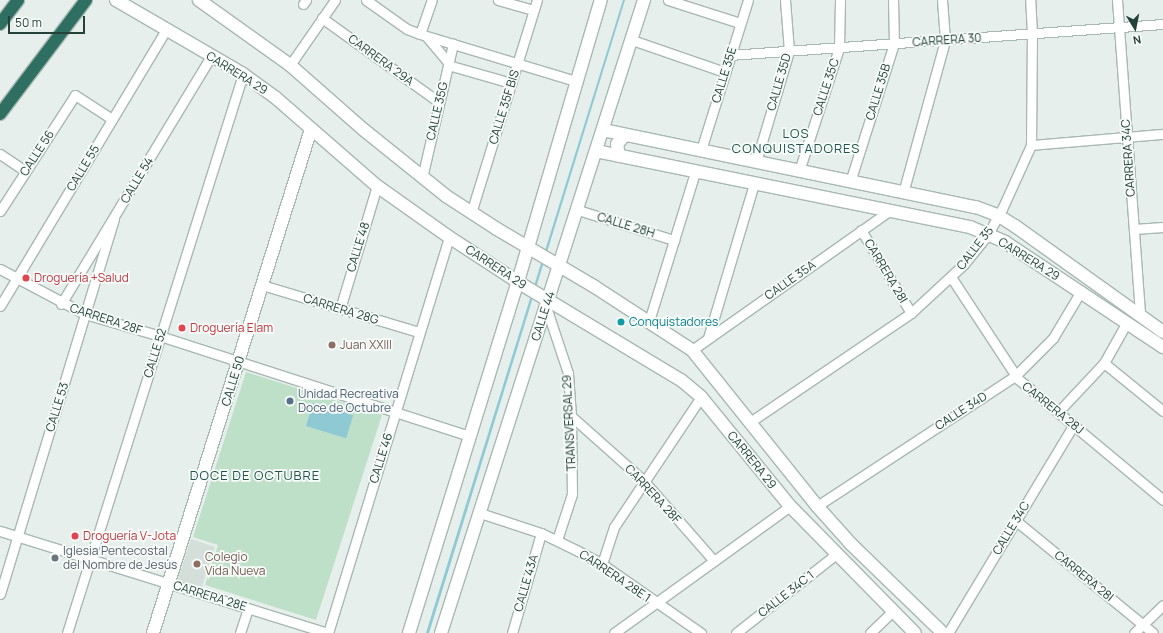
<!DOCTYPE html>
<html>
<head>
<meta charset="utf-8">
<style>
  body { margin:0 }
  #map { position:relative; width:1163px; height:633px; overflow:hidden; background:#e6efeb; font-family:Manrope,sans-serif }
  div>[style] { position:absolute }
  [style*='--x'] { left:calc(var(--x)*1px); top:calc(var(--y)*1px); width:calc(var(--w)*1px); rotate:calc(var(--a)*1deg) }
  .built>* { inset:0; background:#d4dfda; transform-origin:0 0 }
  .green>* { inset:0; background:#bfe0c8 }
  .water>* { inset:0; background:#8ec9d4; transform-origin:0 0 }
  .roads { filter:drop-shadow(1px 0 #a8b8b2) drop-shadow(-1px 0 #a8b8b2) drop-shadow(0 1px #a8b8b2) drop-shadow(0 -1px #a8b8b2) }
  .street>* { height:9px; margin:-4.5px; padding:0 4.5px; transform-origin:4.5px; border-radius:4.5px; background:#fff }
  .secondary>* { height:12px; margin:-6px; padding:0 6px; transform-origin:6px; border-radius:6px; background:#fff }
  .highway>* { height:12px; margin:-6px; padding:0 6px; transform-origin:6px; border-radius:6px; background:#2f6f62 }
  .dots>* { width:11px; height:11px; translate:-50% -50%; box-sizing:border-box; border:2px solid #f7fbf9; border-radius:50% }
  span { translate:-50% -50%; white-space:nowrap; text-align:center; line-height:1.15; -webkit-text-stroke:3.5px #f7fbf9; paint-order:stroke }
  .street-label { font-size:12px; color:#24423a }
  .health-label { font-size:12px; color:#be3a42 }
  .left { translate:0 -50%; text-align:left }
  .culture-label { font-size:12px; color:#0d838f }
  .education-label { font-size:12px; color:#785e54 }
  .service-label { font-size:12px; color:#4e5e75 }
  .worship-label { font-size:12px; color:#5b616d }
  .neighbourhood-label { font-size:13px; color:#1f5548; letter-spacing:1px }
  .north { position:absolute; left:1115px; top:8px; width:40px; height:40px; -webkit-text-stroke:3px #f7fbf9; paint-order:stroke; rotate:170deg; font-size:11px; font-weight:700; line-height:16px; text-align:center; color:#24423a }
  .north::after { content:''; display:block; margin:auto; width:14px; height:18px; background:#24423a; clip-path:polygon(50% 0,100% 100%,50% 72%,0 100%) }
  .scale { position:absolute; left:8px; top:16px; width:77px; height:18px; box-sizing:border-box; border:2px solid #24423a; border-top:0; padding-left:5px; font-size:12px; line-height:14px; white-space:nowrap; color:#24423a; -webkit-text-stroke:3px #f7fbf9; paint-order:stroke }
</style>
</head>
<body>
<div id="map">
  <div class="built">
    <i style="left:191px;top:539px;width:25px;height:44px;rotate:18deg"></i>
  </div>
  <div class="green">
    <i style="clip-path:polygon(246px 372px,382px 415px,316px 620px,205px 585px,218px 545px,193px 537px)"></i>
  </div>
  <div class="water">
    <i style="clip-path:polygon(623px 0,625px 0,465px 517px,429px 633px,426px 633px)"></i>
    <i style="left:313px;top:403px;width:42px;height:24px;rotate:17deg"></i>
  </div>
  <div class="roads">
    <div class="street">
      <i style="--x:366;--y:0;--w:50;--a:35.3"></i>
      <i style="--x:407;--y:29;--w:14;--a:21"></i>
      <i style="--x:420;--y:34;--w:163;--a:16.8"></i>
      <i style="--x:498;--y:0;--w:37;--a:16"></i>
      <i style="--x:668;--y:0;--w:76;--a:17.7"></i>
      <i style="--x:1117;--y:0;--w:316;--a:85.8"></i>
      <i style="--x:303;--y:4;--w:5;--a:-53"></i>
      <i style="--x:322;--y:18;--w:144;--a:35.7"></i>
      <i style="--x:420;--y:34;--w:36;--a:-71"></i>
      <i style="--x:427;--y:37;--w:33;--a:50"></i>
      <i style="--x:632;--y:40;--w:98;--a:19"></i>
      <i style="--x:730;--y:55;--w:434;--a:-4.1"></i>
      <i style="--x:290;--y:65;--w:79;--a:-55.3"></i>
      <i style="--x:448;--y:65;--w:66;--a:15.9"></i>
      <i style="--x:1031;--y:145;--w:132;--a:-4.8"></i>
      <i style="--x:701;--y:150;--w:157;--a:-72.6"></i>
      <i style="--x:0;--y:154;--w:30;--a:34"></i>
      <i style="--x:756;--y:162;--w:116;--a:-73.4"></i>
      <i style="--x:789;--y:51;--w:51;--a:-94.5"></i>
      <i style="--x:799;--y:171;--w:129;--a:-72"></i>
      <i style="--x:839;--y:48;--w:48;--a:-88.8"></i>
      <i style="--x:422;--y:178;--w:138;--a:-77"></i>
      <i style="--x:850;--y:182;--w:146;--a:-72.4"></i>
      <i style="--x:894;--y:43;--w:43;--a:-91.3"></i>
      <i style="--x:903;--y:193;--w:159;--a:-74.6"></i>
      <i style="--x:945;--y:40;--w:40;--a:-94.3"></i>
      <i style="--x:578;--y:210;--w:101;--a:17.4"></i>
      <i style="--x:0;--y:211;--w:138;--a:-57.1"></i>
      <i style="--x:75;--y:95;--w:44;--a:33"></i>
      <i style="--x:471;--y:213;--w:223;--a:-72.8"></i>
      <i style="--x:1134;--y:229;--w:29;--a:-4"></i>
      <i style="--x:861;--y:230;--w:97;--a:58.9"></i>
      <i style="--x:0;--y:269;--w:96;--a:27.9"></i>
      <i style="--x:85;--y:314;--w:78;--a:16.3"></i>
      <i style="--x:160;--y:336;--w:326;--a:17.9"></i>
      <i style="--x:951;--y:277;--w:122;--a:56.7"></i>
      <i style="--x:1018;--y:379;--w:189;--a:39.8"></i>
      <i style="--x:262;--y:285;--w:164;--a:16.7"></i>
      <i style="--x:61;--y:304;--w:290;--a:-58.8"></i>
      <i style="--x:0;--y:306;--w:322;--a:-59"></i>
      <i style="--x:546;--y:307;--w:70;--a:71.6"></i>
      <i style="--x:568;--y:373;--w:43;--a:86"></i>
      <i style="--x:571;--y:416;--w:78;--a:89.3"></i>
      <i style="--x:572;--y:494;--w:48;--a:108.1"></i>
      <i style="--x:340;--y:309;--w:128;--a:-73.3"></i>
      <i style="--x:649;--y:321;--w:156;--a:-72.8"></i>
      <i style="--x:708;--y:338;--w:161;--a:-73.4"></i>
      <i style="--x:692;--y:350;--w:241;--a:-35.2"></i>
      <i style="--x:1104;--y:363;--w:76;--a:39.1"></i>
      <i style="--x:1058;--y:412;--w:67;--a:-46.8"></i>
      <i style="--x:1104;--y:363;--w:47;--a:-60.7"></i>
      <i style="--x:571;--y:416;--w:98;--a:41.7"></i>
      <i style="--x:644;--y:481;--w:106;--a:48.8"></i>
      <i style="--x:750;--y:422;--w:194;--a:-34.1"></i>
      <i style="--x:911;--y:313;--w:72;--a:-42.8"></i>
      <i style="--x:964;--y:264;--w:38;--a:-51"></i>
      <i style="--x:988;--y:234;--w:29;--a:-61"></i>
      <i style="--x:1002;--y:209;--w:70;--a:-65.6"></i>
      <i style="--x:1031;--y:145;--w:111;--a:-89.5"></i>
      <i style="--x:1032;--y:34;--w:34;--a:-93"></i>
      <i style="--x:817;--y:506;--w:237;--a:-33.3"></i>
      <i style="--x:1015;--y:376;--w:54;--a:-45"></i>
      <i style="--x:1053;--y:338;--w:55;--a:-59.2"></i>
      <i style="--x:480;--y:513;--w:64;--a:18.2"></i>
      <i style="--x:541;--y:533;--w:41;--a:25.9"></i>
      <i style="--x:578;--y:551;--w:27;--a:28"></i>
      <i style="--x:602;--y:564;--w:121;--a:34.9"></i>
      <i style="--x:1015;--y:520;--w:178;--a:39.3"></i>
      <i style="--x:0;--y:531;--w:343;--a:17.3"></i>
      <i style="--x:602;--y:564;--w:39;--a:-72"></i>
      <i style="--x:614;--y:527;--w:156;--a:-56.2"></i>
      <i style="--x:0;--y:594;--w:392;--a:-73.1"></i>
      <i style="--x:67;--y:633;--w:586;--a:-72.52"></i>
      <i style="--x:240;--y:633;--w:26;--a:-72"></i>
      <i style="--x:328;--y:633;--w:414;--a:-73"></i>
      <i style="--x:512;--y:633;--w:104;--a:-73.8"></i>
      <i style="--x:614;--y:633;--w:217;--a:-35.8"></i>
      <i style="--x:736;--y:633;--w:126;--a:-38.2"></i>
      <i style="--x:870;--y:633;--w:32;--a:-44"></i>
      <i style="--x:948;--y:633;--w:244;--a:-58.9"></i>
      <i style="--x:1134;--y:633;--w:40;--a:-44"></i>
    </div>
    <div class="secondary">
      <i style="--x:116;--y:0;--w:147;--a:30.2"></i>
      <i style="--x:243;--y:74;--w:41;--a:36"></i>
      <i style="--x:276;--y:98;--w:134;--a:41.1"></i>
      <i style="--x:377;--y:186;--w:88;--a:35.3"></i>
      <i style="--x:449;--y:237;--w:86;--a:33.1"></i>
      <i style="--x:521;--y:284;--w:187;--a:31"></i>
      <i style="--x:681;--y:380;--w:26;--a:40"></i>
      <i style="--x:701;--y:397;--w:141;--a:50.8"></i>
      <i style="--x:790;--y:506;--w:178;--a:45.5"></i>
      <i style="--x:199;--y:0;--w:112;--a:35.5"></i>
      <i style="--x:290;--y:65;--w:98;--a:41.3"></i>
      <i style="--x:364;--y:130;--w:105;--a:38.8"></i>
      <i style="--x:446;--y:196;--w:61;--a:32.9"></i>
      <i style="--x:497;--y:229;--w:114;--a:30.6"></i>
      <i style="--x:595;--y:287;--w:116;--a:33"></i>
      <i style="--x:692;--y:350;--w:200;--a:51.3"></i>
      <i style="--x:817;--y:506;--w:51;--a:48.2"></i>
      <i style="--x:851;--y:544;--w:128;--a:44.1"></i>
      <i style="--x:603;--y:130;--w:381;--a:11.7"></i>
      <i style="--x:976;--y:207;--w:25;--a:21"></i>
      <i style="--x:999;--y:216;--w:19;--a:32"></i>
      <i style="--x:1015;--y:226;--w:182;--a:35.6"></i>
      <i style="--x:596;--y:151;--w:382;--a:11.5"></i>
      <i style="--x:970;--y:227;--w:38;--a:23"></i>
      <i style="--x:1005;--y:242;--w:190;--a:33.6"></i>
      <i style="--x:619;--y:156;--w:12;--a:-99"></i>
      <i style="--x:617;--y:144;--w:12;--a:-48"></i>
      <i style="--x:153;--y:633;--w:528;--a:-72.59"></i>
      <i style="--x:409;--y:633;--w:361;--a:-72.8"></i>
      <i style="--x:516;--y:288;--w:300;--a:-73.6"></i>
      <i style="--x:441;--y:633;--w:665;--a:-72.22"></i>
    </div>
    <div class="highway">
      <i style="--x:0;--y:24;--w:30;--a:-53"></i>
      <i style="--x:0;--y:114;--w:143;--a:-53"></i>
    </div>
  </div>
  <div class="dots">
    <i style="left:26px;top:278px;background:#e0444e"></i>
    <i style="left:621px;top:322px;background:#0f9aa8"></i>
    <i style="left:182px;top:328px;background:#e0444e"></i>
    <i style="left:332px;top:345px;background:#8d6e63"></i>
    <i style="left:290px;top:401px;background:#5c6f8a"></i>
    <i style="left:75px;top:536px;background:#e0444e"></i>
    <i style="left:55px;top:558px;background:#6b7280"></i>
    <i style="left:197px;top:564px;background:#8d6e63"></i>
  </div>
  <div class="street-label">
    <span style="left:947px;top:40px;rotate:-4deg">CARRERA 30</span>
    <span style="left:381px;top:60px;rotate:36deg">CARRERA 29A</span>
    <span style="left:237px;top:73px;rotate:32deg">CARRERA 29</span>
    <span style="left:724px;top:75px;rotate:-73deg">CALLE 35E</span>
    <span style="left:779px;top:82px;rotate:-74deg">CALLE 35D</span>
    <span style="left:826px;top:87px;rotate:-72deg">CALLE 35C</span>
    <span style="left:878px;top:92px;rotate:-73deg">CALLE 35B</span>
    <span style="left:504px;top:107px;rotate:-73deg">CALLE 35F BIS</span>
    <span style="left:437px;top:111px;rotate:-77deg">CALLE 35G</span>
    <span style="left:37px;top:153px;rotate:-57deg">CALLE 56</span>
    <span style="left:1128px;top:158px;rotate:-94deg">CARRERA 34C</span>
    <span style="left:83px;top:168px;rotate:-59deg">CALLE 55</span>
    <span style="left:137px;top:180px;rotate:-59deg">CALLE 54</span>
    <span style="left:626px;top:225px;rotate:17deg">CALLE 28H</span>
    <span style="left:358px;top:247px;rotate:-73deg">CALLE 48</span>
    <span style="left:975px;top:248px;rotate:-52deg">CALLE 35</span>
    <span style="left:1029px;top:259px;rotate:32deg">CARRERA 29</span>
    <span style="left:496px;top:267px;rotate:33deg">CARRERA 29</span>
    <span style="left:886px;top:271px;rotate:59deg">CARRERA 28I</span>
    <span style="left:790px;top:280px;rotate:-35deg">CALLE 35A</span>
    <span style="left:341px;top:309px;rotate:17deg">CARRERA 28G</span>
    <span style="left:543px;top:316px;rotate:-72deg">CALLE 44</span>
    <span style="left:106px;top:319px;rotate:18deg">CARRERA 28F</span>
    <span style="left:155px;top:353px;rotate:-73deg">CALLE 52</span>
    <span style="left:233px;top:381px;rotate:-73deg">CALLE 50</span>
    <span style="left:57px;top:407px;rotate:-73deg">CALLE 53</span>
    <span style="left:1053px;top:408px;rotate:39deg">CARRERA 28J</span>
    <span style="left:961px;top:411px;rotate:-33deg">CALLE 34D</span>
    <span style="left:569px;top:423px;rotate:-93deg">TRANSVERSAL 29</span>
    <span style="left:381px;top:458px;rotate:-73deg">CALLE 46</span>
    <span style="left:752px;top:460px;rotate:51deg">CARRERA 29</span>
    <span style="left:653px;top:494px;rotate:47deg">CARRERA 28F</span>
    <span style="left:1011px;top:528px;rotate:-59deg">CALLE 34C</span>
    <span style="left:615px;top:576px;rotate:34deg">CARRERA 28E 1</span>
    <span style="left:1084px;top:576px;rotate:39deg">CARRERA 28I</span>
    <span style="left:526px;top:583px;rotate:-74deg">CALLE 43A</span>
    <span style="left:786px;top:594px;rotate:-38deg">CALLE 34C 1</span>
    <span style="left:210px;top:596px;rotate:17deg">CARRERA 28E</span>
  </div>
  <div class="health-label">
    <span class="left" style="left:34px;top:278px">Droguería +Salud</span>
    <span class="left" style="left:190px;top:328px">Droguería Elam</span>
    <span class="left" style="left:83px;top:536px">Droguería V-Jota</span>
  </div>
  <div class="culture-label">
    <span class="left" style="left:629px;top:322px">Conquistadores</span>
  </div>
  <div class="education-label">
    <span class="left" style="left:340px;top:345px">Juan XXIII</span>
    <span class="left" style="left:205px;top:564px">Colegio<br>Vida Nueva</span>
  </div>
  <div class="service-label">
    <span class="left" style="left:298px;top:401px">Unidad Recreativa<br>Doce de Octubre</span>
  </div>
  <div class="worship-label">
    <span class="left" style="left:63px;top:558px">Iglesia Pentecostal<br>del Nombre de Jesús</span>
  </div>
  <div class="neighbourhood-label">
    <span style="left:796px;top:141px">LOS<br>CONQUISTADORES</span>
    <span style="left:255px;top:475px">DOCE DE OCTUBRE</span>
  </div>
  <div class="north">N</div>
  <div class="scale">50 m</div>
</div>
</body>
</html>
